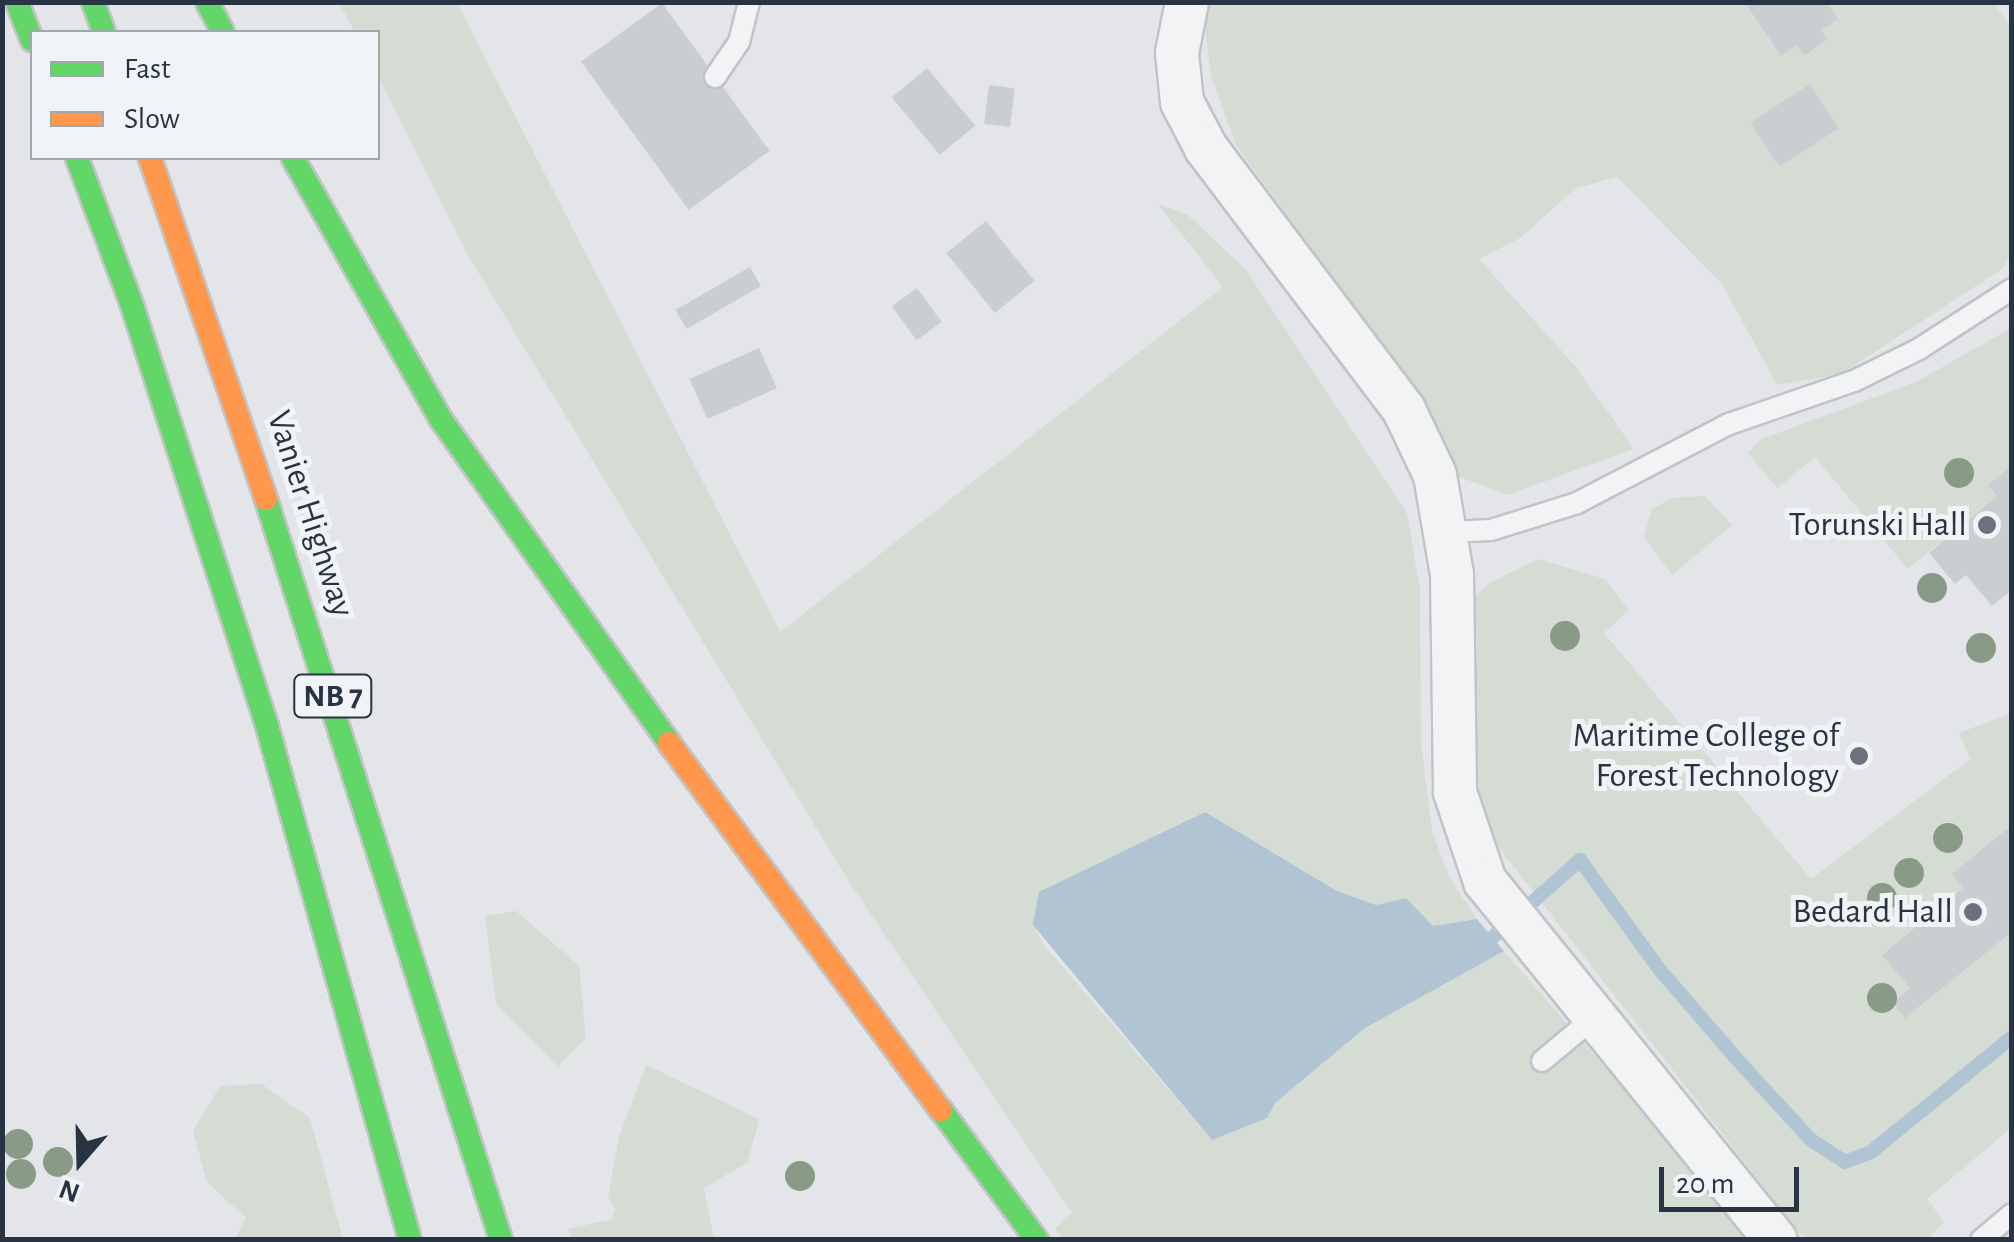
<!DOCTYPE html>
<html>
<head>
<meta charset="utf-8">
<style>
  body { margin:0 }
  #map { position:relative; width:2014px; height:1242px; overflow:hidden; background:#e3e5e8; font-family:"Alegreya Sans",sans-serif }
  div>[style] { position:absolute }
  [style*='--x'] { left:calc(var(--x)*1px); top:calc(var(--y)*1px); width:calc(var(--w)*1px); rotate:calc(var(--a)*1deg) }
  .green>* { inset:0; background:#d4dcd3 }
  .water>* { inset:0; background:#b0c4d4 }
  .stream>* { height:14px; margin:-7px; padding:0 7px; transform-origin:7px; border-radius:7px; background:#b0c4d4 }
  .building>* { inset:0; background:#cbced1; transform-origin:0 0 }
  .roads { filter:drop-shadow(2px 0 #c1c3c6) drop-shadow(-2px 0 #c1c3c6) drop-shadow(0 2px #c1c3c6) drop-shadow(0 -2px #c1c3c6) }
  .lane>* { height:20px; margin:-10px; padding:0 10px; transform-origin:10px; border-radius:10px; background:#f2f3f5 }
  .street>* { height:42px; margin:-21px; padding:0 21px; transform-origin:21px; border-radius:21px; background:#f2f3f5 }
  .fast>* { height:22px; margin:-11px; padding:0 11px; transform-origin:11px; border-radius:11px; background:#63d668 }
  .slow>* { height:22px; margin:-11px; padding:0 11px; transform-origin:11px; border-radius:11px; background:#ff974d }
  .trees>* { width:30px; height:30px; margin:-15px; border-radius:50%; background:#899b86 }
  .dots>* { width:28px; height:28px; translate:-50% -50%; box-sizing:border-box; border:5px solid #f1f4f7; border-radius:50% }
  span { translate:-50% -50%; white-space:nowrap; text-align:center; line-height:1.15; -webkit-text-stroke:10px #f1f4f7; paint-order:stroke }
  .shield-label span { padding:2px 8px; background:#f1f4f7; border:2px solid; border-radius:8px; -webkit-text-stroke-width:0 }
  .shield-label { font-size:32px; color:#283443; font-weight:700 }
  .street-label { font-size:35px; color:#283443 }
  .poi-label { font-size:35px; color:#283443 }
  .right { translate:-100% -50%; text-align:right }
  .frame { position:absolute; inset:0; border:5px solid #283443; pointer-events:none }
  .legend { position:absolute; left:30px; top:30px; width:350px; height:130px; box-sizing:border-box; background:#f1f4f7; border:2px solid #a1a7af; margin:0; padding:12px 18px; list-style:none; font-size:30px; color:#283443 }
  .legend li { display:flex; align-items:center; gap:20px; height:50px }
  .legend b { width:50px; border:2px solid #a1a7af }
  .north { position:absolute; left:30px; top:1112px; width:100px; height:100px; -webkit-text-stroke:8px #f1f4f7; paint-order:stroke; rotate:200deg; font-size:28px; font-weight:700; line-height:40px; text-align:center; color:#283443 }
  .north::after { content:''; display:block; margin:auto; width:35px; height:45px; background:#283443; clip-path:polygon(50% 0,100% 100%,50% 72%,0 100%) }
  .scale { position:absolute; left:1659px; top:1167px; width:140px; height:45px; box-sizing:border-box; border:5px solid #283443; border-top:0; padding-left:12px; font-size:30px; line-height:35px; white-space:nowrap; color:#283443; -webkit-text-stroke:8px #f1f4f7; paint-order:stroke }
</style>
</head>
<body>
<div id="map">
  <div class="green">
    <i style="clip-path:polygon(evenodd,1212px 2px,1744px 3px,1781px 56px,1797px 45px,1804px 56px,1827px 41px,1822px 30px,1838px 19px,1827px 3px,1994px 3px,2011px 28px,2011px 256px,2002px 269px,1841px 374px,1777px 385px,1722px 284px,1617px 177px,1576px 188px,1520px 238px,1479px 259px,1575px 366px,1634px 449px,1507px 495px,1452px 474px,1411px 386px,1236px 145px,1211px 76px,1204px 17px,1212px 2px,1810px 85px,1839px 128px,1779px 167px,1751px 123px,1810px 85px)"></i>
    <i style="clip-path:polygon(339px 3px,457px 3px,780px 632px,1223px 287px,1158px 204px,1188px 215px,1245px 269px,1407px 513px,1420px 590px,1421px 743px,1432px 831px,1450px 879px,1477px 919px,1433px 926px,1406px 898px,1376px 905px,1337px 891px,1204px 812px,1161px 834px,1033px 925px,1043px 944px,1212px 1140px,1267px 1118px,1274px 1104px,1365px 1028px,1504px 951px,1754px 1239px,1063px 1239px,1055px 1229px,1072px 1213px,846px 877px,469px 257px,378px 77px,378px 32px,355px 32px)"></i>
    <i style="clip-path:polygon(2011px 328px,2011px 465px,1988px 485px,1997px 496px,1908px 569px,1815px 457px,1777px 488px,1748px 453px,1759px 440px,1916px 382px)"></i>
    <i style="clip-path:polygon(1705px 496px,1732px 525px,1672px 575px,1644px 537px,1652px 509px,1673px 498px)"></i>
    <i style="clip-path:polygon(1538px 559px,1605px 579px,1629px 610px,1604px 633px,1811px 879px,1970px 759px,1959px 733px,2011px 713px,2011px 824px,1952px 874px,1963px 888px,1883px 955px,1910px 988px,1893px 1003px,1906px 1017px,2007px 936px,2011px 942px,2011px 1128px,1927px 1199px,1944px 1222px,1928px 1239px,1812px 1240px,1800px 1233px,1486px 831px,1472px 756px,1466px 605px,1491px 582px)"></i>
    <i style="clip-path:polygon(516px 911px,579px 966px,586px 1037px,559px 1066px,496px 1004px,485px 916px)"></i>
    <i style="clip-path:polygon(646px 1065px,759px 1119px,748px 1162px,704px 1188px,714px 1239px,571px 1239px,568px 1229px,612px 1219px,615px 1208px,608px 1197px,619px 1137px)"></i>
    <i style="clip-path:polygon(261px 1084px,310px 1118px,343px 1239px,235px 1239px,246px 1218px,207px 1182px,193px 1131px,220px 1086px)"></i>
  </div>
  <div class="water">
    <i style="clip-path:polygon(1205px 812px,1337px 891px,1376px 905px,1406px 898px,1433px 926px,1477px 919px,1504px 951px,1365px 1028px,1275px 1103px,1267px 1118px,1212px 1140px,1033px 925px,1039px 892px)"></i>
  </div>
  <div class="stream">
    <i style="--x:1492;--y:938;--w:118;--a:-41.6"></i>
    <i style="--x:1580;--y:860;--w:136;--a:54"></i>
    <i style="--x:1660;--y:970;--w:127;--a:49.2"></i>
    <i style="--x:1743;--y:1066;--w:100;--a:47.4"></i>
    <i style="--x:1811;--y:1140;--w:40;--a:32.9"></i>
    <i style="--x:1845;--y:1162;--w:28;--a:-21"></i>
    <i style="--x:1871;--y:1152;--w:182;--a:-39.2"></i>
  </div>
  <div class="building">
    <i style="clip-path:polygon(1744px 2px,1827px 2px,1838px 19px,1822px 30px,1827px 40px,1804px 56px,1797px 45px,1781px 56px)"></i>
    <i style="left:662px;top:3px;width:183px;height:100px;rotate:54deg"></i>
    <i style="left:927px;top:68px;width:75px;height:46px;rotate:50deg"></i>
    <i style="left:1810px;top:84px;width:53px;height:71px;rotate:57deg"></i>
    <i style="left:989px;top:85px;width:26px;height:39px;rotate:7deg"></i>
    <i style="left:986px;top:221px;width:77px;height:51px;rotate:51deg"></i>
    <i style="left:750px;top:267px;width:22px;height:86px;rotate:60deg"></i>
    <i style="left:917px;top:288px;width:42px;height:31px;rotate:54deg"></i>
    <i style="left:759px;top:348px;width:44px;height:76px;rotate:66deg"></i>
    <i style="clip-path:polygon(2012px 465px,2012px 590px,1992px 606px,1966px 575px,1955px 584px,1929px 553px,1997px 496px,1988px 485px)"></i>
    <i style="clip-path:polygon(2012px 824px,2012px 942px,2007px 936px,1905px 1018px,1893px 1003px,1910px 988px,1882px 955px,1963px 888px,1952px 874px)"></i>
  </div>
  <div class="roads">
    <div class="lane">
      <i style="--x:715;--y:77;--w:42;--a:-55.6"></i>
      <i style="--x:739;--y:42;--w:41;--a:-76"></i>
      <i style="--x:1449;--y:532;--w:42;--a:-2.7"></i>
      <i style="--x:1491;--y:530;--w:90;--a:-17.4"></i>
      <i style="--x:1577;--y:503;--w:171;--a:-27.5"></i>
      <i style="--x:1729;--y:424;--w:132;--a:-19"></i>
      <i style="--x:1854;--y:381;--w:72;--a:-26.2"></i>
      <i style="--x:1919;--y:349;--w:111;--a:-32.8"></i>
      <i style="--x:1542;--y:1061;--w:70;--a:-39.8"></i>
      <i style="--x:1981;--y:1240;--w:40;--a:-40"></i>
    </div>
    <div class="street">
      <i style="--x:1187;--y:2;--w:52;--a:101.1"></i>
      <i style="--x:1177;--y:53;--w:49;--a:84.2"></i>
      <i style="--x:1182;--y:102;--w:52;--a:62.4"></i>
      <i style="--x:1206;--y:148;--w:328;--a:52.9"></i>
      <i style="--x:1404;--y:410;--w:72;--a:64.5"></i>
      <i style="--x:1435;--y:475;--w:100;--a:80.3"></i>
      <i style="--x:1452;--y:574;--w:218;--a:89.2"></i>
      <i style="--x:1455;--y:792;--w:94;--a:71.4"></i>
      <i style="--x:1485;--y:881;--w:462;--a:51"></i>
    </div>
    <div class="fast">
      <i style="--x:17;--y:2;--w:41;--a:68.5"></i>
      <i style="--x:93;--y:2;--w:32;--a:70"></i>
      <i style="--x:207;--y:2;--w:34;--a:62"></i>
      <i style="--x:77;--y:158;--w:157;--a:69.5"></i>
      <i style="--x:132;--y:305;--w:438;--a:72.2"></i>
      <i style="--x:266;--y:722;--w:538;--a:74.46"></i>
      <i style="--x:293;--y:158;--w:299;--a:60.5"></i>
      <i style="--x:440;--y:418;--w:398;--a:54.8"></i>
      <i style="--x:266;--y:499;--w:777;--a:72.4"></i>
      <i style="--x:941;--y:1110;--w:162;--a:53.6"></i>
    </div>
    <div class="slow">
      <i style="--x:150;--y:158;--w:360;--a:71.2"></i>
      <i style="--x:669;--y:743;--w:457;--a:53.5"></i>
    </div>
  </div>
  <div class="trees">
    <i style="left:1959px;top:473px"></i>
    <i style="left:1932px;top:588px"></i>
    <i style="left:1565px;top:636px"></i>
    <i style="left:1981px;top:648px"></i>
    <i style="left:1948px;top:838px"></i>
    <i style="left:1909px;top:873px"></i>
    <i style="left:1882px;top:898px"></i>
    <i style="left:1882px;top:998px"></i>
    <i style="left:18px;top:1144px"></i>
    <i style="left:58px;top:1162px"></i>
    <i style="left:21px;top:1174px"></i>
    <i style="left:800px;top:1176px"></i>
  </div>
  <div class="dots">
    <i style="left:1987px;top:525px;background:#69727d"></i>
    <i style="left:1859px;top:756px;background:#69727d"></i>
    <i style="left:1973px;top:912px;background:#69727d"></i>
  </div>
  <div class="shield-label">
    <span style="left:333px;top:696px">NB 7</span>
  </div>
  <div class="street-label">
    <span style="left:310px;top:514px;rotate:72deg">Vanier Highway</span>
  </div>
  <div class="poi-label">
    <span class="right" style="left:1967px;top:525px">Torunski Hall</span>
    <span class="right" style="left:1839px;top:756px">Maritime College of<br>Forest Technology</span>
    <span class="right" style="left:1953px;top:912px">Bedard Hall</span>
  </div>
  <div class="frame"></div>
  <ul class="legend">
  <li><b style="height:12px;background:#63d668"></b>Fast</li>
  <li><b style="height:12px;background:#ff974d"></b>Slow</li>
  </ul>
  <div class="north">N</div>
  <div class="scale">20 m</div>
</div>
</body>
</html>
